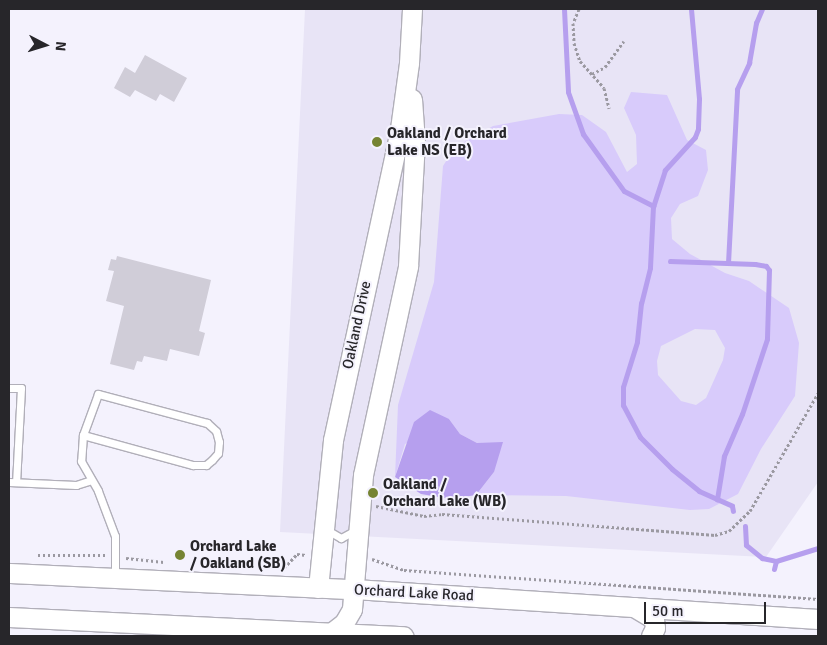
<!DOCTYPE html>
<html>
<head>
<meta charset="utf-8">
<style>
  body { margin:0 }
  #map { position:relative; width:827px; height:645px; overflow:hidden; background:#f4f2fd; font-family:Signika,sans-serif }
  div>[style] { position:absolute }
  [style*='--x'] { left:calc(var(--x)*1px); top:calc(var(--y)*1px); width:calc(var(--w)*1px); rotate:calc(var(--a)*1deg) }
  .built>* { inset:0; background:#e8e4f6 }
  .green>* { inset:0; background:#d8cbfb }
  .water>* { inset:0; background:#b69fee }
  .stream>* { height:5px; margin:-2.5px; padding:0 2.5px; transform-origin:2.5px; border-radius:2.5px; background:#b69fee }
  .building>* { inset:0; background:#d0cdd8 }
  .path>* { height:3px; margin-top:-1.5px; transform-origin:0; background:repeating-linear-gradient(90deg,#9b99a1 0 2.5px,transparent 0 5px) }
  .roads { filter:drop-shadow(1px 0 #b1afb9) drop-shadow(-1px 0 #b1afb9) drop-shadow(0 1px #b1afb9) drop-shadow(0 -1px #b1afb9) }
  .lane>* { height:7px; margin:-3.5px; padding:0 3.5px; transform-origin:3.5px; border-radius:3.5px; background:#fff }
  .secondary>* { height:19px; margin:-9.5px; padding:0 9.5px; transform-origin:9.5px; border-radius:9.5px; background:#fff }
  .dots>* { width:14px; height:14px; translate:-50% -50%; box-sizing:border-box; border:2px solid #f4f2fd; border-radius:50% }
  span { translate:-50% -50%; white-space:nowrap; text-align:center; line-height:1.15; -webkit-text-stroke:4px #f4f2fd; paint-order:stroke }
  .poi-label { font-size:15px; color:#27262a; font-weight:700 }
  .left { translate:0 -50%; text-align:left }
  .street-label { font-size:15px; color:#27262a }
  .frame { position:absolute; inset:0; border:10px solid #27262a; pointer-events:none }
  .north { position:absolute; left:20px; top:20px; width:50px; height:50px; -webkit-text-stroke:4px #f4f2fd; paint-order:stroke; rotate:95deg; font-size:14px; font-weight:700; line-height:20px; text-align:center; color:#27262a }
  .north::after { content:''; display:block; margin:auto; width:18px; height:22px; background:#27262a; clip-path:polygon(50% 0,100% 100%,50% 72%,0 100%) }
  .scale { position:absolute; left:644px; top:602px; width:122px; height:22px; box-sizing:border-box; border:2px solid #27262a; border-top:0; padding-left:6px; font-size:15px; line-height:18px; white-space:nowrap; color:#27262a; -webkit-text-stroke:4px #f4f2fd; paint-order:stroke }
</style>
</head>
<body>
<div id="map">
  <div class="built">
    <i style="clip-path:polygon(305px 9px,818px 9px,818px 482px,766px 557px,280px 532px)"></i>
  </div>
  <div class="green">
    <i style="clip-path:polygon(evenodd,631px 92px,667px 95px,687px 140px,706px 150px,708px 170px,698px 196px,680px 204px,671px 218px,672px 239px,690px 254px,725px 273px,749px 281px,789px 308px,799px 343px,795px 396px,761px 449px,738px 494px,709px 509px,690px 510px,566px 496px,476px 495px,494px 472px,477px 443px,460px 434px,449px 419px,405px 444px,395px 477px,398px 405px,434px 282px,443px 166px,455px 147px,493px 126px,559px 114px,582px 115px,606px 132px,627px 172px,637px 164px,636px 135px,624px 108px,631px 92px,695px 329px,715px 330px,725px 348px,723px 360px,706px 398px,696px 405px,681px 401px,658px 375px,657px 361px,661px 346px,695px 329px)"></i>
  </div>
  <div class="water">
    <i style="clip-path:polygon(430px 410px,449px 419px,460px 434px,477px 443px,503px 442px,494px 472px,476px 495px,450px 499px,421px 494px,395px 477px,414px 422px)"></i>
  </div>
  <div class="stream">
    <i style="--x:564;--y:9;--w:83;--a:87.2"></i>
    <i style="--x:568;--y:92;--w:45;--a:70.3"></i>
    <i style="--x:583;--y:134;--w:70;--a:54.3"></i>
    <i style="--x:624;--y:191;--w:33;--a:27"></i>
    <i style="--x:691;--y:9;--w:90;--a:84.9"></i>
    <i style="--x:699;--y:99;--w:30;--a:92"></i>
    <i style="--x:698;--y:129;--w:9;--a:111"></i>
    <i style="--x:695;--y:137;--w:45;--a:132.3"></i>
    <i style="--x:665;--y:170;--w:38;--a:108"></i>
    <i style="--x:653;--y:206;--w:62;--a:92.8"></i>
    <i style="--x:650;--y:268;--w:36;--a:104"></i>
    <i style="--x:641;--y:303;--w:39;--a:96"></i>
    <i style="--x:637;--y:342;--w:47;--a:107.3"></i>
    <i style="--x:623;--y:387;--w:18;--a:90"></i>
    <i style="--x:623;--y:405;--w:36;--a:62"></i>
    <i style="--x:640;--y:437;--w:45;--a:45"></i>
    <i style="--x:672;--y:469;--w:35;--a:39"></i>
    <i style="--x:699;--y:491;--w:36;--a:24"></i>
    <i style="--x:732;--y:506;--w:5;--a:79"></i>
    <i style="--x:670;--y:261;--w:85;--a:2"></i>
    <i style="--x:755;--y:264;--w:11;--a:10"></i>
    <i style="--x:766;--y:266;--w:5;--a:53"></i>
    <i style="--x:769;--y:270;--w:69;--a:91.7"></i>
    <i style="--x:767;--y:339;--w:79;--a:108.4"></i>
    <i style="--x:742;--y:414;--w:46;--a:113.2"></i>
    <i style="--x:724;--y:456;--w:44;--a:99.2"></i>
    <i style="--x:728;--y:263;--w:174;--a:-87"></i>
    <i style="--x:737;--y:89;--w:29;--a:-65"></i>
    <i style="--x:749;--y:63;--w:41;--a:-80.1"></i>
    <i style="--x:756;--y:23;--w:15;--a:-67"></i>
    <i style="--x:745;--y:526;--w:19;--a:87"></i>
    <i style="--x:746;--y:545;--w:21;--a:39"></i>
    <i style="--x:762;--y:558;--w:14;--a:12"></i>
    <i style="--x:776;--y:561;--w:44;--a:-17.2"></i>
    <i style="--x:774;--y:569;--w:8;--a:-76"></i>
  </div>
  <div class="building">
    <i style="clip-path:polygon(145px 55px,187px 78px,174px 102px,160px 94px,156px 101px,135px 90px,130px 97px,114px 88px,125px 67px,135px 73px)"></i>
    <i style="clip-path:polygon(117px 256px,211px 280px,199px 331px,205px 333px,199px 356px,170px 349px,167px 361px,144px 356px,142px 362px,137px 361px,134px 370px,110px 364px,124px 306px,106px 301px,114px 271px,108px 270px,111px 259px,116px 260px)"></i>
  </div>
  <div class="path">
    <i style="--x:579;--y:9;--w:15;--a:113"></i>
    <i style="--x:573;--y:23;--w:20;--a:87"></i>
    <i style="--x:574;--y:43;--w:19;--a:72"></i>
    <i style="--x:580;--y:61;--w:36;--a:48"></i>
    <i style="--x:604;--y:88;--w:21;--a:76"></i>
    <i style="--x:592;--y:74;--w:15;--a:-28"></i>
    <i style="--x:605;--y:67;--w:32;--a:-54"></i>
    <i style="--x:376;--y:506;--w:49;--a:11.8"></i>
    <i style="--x:424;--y:516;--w:18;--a:-6"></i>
    <i style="--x:442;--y:514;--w:274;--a:4.4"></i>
    <i style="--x:715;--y:535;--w:15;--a:-16"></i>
    <i style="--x:729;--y:531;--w:29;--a:-44"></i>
    <i style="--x:750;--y:511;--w:136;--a:-60"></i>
    <i style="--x:38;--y:555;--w:67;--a:0"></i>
    <i style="--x:126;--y:558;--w:38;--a:6"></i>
    <i style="--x:372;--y:559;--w:34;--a:19"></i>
    <i style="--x:404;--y:570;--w:415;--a:4"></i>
    <i style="--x:284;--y:568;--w:19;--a:-47"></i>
    <i style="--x:297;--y:554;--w:9;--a:6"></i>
  </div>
  <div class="roads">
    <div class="lane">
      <i style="--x:9;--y:388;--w:12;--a:0"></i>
      <i style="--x:21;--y:388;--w:94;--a:93"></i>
      <i style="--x:83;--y:435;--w:114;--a:15.3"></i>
      <i style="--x:193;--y:465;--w:13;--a:0"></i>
      <i style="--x:206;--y:465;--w:8;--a:-40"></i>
      <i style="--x:212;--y:460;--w:9;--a:-49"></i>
      <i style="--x:218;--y:453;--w:11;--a:-85"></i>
      <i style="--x:219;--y:442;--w:11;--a:-105"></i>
      <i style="--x:216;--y:431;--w:12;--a:-138"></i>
      <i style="--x:207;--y:423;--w:113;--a:-165.1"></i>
      <i style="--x:98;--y:394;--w:44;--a:110.1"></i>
      <i style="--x:83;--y:435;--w:26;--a:94"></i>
      <i style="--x:81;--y:461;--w:34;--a:60"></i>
      <i style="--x:98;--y:491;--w:48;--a:69.3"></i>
      <i style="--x:115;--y:536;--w:42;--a:90"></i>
      <i style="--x:9;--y:482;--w:67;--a:2.6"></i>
      <i style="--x:76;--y:485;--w:16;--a:-18"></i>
      <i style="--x:327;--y:530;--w:16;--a:30"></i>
      <i style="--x:341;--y:538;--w:15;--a:-28"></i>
    </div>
    <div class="secondary">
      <i style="--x:9;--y:573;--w:345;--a:2.7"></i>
      <i style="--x:354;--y:589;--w:465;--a:3.7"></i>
      <i style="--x:318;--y:588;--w:149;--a:-84.2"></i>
      <i style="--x:333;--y:440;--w:311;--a:-77.8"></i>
      <i style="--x:399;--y:136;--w:74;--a:-82.2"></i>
      <i style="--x:409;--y:63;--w:54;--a:-86.8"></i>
      <i style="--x:634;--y:607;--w:23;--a:31"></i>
      <i style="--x:654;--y:619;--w:9;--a:84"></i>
      <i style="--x:655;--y:628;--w:9;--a:117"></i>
      <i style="--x:9;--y:617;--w:395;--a:2.8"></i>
      <i style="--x:331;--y:633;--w:16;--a:-38"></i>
      <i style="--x:344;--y:623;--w:16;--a:-60"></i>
      <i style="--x:352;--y:609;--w:134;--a:-85.3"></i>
      <i style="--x:363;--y:475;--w:214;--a:-77.8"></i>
      <i style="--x:408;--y:266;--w:124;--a:-86.8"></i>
      <i style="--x:415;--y:142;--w:43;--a:-94"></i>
    </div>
  </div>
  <div class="dots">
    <i style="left:377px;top:142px;background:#768433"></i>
    <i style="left:373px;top:493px;background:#768433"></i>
    <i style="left:180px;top:555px;background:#768433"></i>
  </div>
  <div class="poi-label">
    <span class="left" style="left:387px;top:142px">Oakland / Orchard<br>Lake NS (EB)</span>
    <span class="left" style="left:383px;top:493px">Oakland /<br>Orchard Lake (WB)</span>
    <span class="left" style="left:190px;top:555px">Orchard Lake<br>/ Oakland (SB)</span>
  </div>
  <div class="street-label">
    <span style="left:357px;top:325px;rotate:-78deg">Oakland Drive</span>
    <span style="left:414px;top:593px;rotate:3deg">Orchard Lake Road</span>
  </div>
  <div class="frame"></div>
  <div class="north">N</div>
  <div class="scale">50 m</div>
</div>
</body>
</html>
